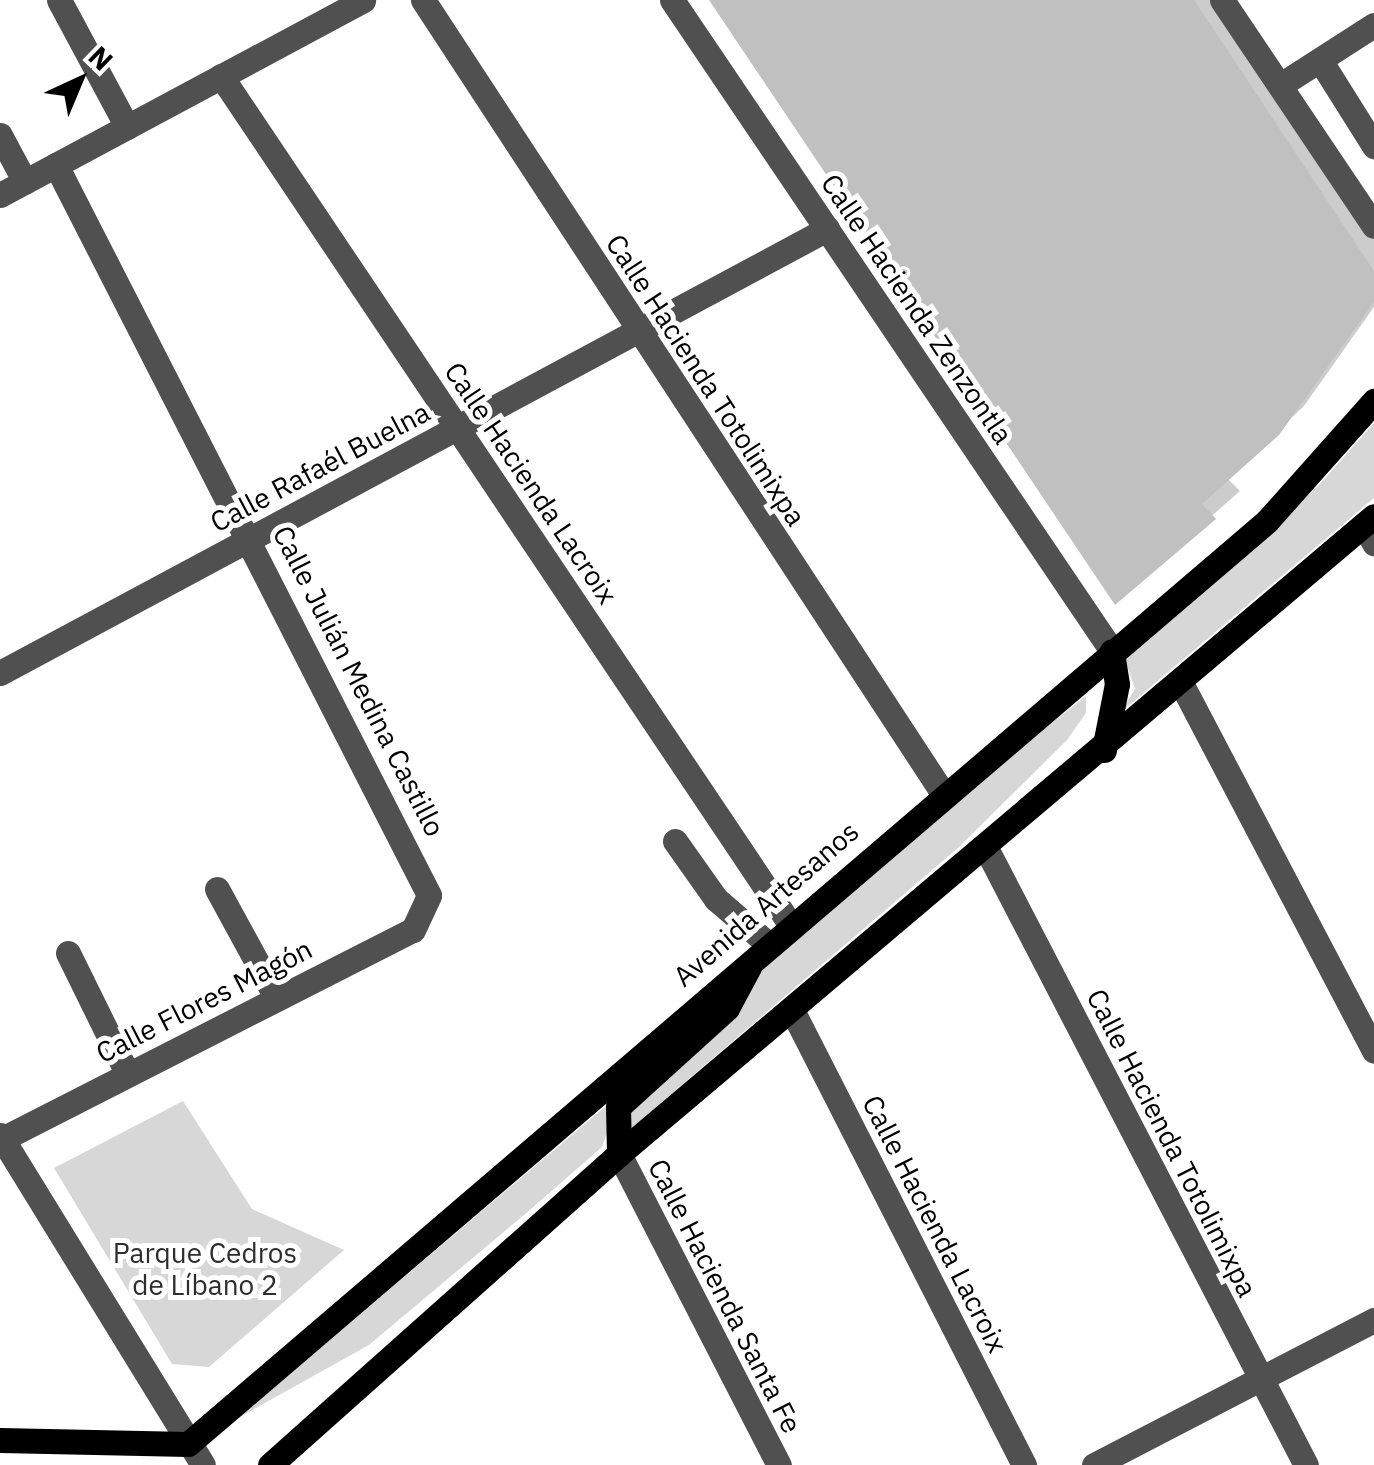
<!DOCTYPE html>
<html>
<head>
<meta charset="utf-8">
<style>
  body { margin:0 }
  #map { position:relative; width:1374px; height:1465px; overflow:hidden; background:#fff; font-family:"IBM Plex Sans",sans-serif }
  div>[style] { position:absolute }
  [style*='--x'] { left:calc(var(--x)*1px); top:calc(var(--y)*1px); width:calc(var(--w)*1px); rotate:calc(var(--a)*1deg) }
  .green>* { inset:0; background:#d7d7d7 }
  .shadow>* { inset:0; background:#0003 }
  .building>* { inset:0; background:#c0c0c0 }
  .minor>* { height:25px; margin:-12.5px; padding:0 12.5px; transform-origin:12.5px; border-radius:12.5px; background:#505050 }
  .major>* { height:25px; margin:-12.5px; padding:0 12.5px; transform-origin:12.5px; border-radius:12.5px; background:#000 }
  span { translate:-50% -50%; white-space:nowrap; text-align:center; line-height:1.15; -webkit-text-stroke:10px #fff; paint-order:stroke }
  .street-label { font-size:28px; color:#000 }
  .park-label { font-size:28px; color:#2e2e2e }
  .north { position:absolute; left:30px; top:30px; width:100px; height:100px; -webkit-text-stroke:8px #fff; paint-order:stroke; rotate:44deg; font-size:28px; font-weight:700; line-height:40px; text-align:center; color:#000 }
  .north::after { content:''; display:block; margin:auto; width:35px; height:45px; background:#000; clip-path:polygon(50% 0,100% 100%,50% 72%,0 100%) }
</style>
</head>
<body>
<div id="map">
  <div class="green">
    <i style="clip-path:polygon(1374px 423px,1374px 498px,1121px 712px,1135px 689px,1125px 660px,1319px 485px)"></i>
    <i style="clip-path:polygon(1086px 696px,1086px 713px,1067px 740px,959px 847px,627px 1132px,631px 1103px,829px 897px)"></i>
    <i style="clip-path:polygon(620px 1094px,602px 1147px,531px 1209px,369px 1345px,238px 1418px)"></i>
    <i style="clip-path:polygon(183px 1101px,252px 1209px,344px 1250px,209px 1367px,172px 1364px,54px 1168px)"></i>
  </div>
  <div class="shadow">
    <i style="clip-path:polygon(712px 0,1235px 0,1374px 206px,1374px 307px,1304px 406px,1227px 478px,1240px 491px,1115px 601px)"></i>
  </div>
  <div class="building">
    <i style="clip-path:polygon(709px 0,1194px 0,1374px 271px,1374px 302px,1279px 435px,1202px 504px,1216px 519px,1115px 605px)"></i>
  </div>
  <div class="minor">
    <i style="--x:59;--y:0;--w:144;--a:61.8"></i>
    <i style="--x:423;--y:0;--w:947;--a:56.76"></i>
    <i style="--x:672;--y:0;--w:786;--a:55.95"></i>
    <i style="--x:1222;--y:0;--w:272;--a:56.1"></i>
    <i style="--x:1320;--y:60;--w:102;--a:57.9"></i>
    <i style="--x:221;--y:76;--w:1021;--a:56.14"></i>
    <i style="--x:1282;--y:84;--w:109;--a:-32.7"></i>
    <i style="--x:0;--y:135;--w:53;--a:62"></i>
    <i style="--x:0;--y:195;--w:412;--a:-28.2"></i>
    <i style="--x:1374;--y:521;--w:11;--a:158"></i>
    <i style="--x:1364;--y:525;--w:21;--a:61"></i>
    <i style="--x:0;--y:673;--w:939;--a:-28.23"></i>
    <i style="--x:1182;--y:685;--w:413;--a:62.3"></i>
    <i style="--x:675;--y:841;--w:71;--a:54.7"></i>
    <i style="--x:716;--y:899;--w:67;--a:40.8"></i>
    <i style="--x:986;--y:848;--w:695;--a:62.59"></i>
    <i style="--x:217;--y:889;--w:123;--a:61.4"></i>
    <i style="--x:68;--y:953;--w:134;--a:63.8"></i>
    <i style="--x:792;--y:1010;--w:511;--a:62.98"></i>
    <i style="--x:0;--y:1135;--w:387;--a:58.4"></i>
    <i style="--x:0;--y:1140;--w:463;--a:-27"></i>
    <i style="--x:413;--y:930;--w:38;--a:-65"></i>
    <i style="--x:429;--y:895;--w:820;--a:-117.07"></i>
    <i style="--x:619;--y:1154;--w:350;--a:62.8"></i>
    <i style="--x:1094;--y:1465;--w:315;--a:-27.4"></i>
  </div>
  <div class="major">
    <i style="--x:1104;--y:750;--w:67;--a:-78.9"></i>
    <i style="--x:1117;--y:684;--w:33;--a:-99"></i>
    <i style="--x:619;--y:1154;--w:47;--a:-91.2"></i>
    <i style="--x:618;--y:1107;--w:147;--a:-42.2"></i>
    <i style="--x:727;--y:1008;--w:47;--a:-61.8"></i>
    <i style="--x:0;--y:1440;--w:188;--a:1.2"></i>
    <i style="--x:188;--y:1444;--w:1420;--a:-40.54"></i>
    <i style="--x:1267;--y:521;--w:161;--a:-48.3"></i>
    <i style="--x:270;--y:1465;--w:467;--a:-41.7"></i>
    <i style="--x:619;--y:1154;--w:988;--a:-40.2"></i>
  </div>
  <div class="street-label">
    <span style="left:917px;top:309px;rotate:56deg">Calle Hacienda Zenzontla</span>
    <span style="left:706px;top:380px;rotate:57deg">Calle Hacienda Totolimixpa</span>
    <span style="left:320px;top:467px;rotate:-28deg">Calle Rafaél Buelna</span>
    <span style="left:531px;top:483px;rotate:56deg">Calle Hacienda Lacroix</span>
    <span style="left:359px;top:681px;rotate:63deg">Calle Julián Medina Castillo</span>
    <span style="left:766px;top:904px;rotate:-41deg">Avenida Artesanos</span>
    <span style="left:204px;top:1001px;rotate:-27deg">Calle Flores Magón</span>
    <span style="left:1172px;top:1143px;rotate:63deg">Calle Hacienda Totolimixpa</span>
    <span style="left:935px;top:1224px;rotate:63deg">Calle Hacienda Lacroix</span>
    <span style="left:725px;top:1296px;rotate:63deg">Calle Hacienda Santa Fe</span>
  </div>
  <div class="park-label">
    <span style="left:205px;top:1269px">Parque Cedros<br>de Líbano 2</span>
  </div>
  <div class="north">N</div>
</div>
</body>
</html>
